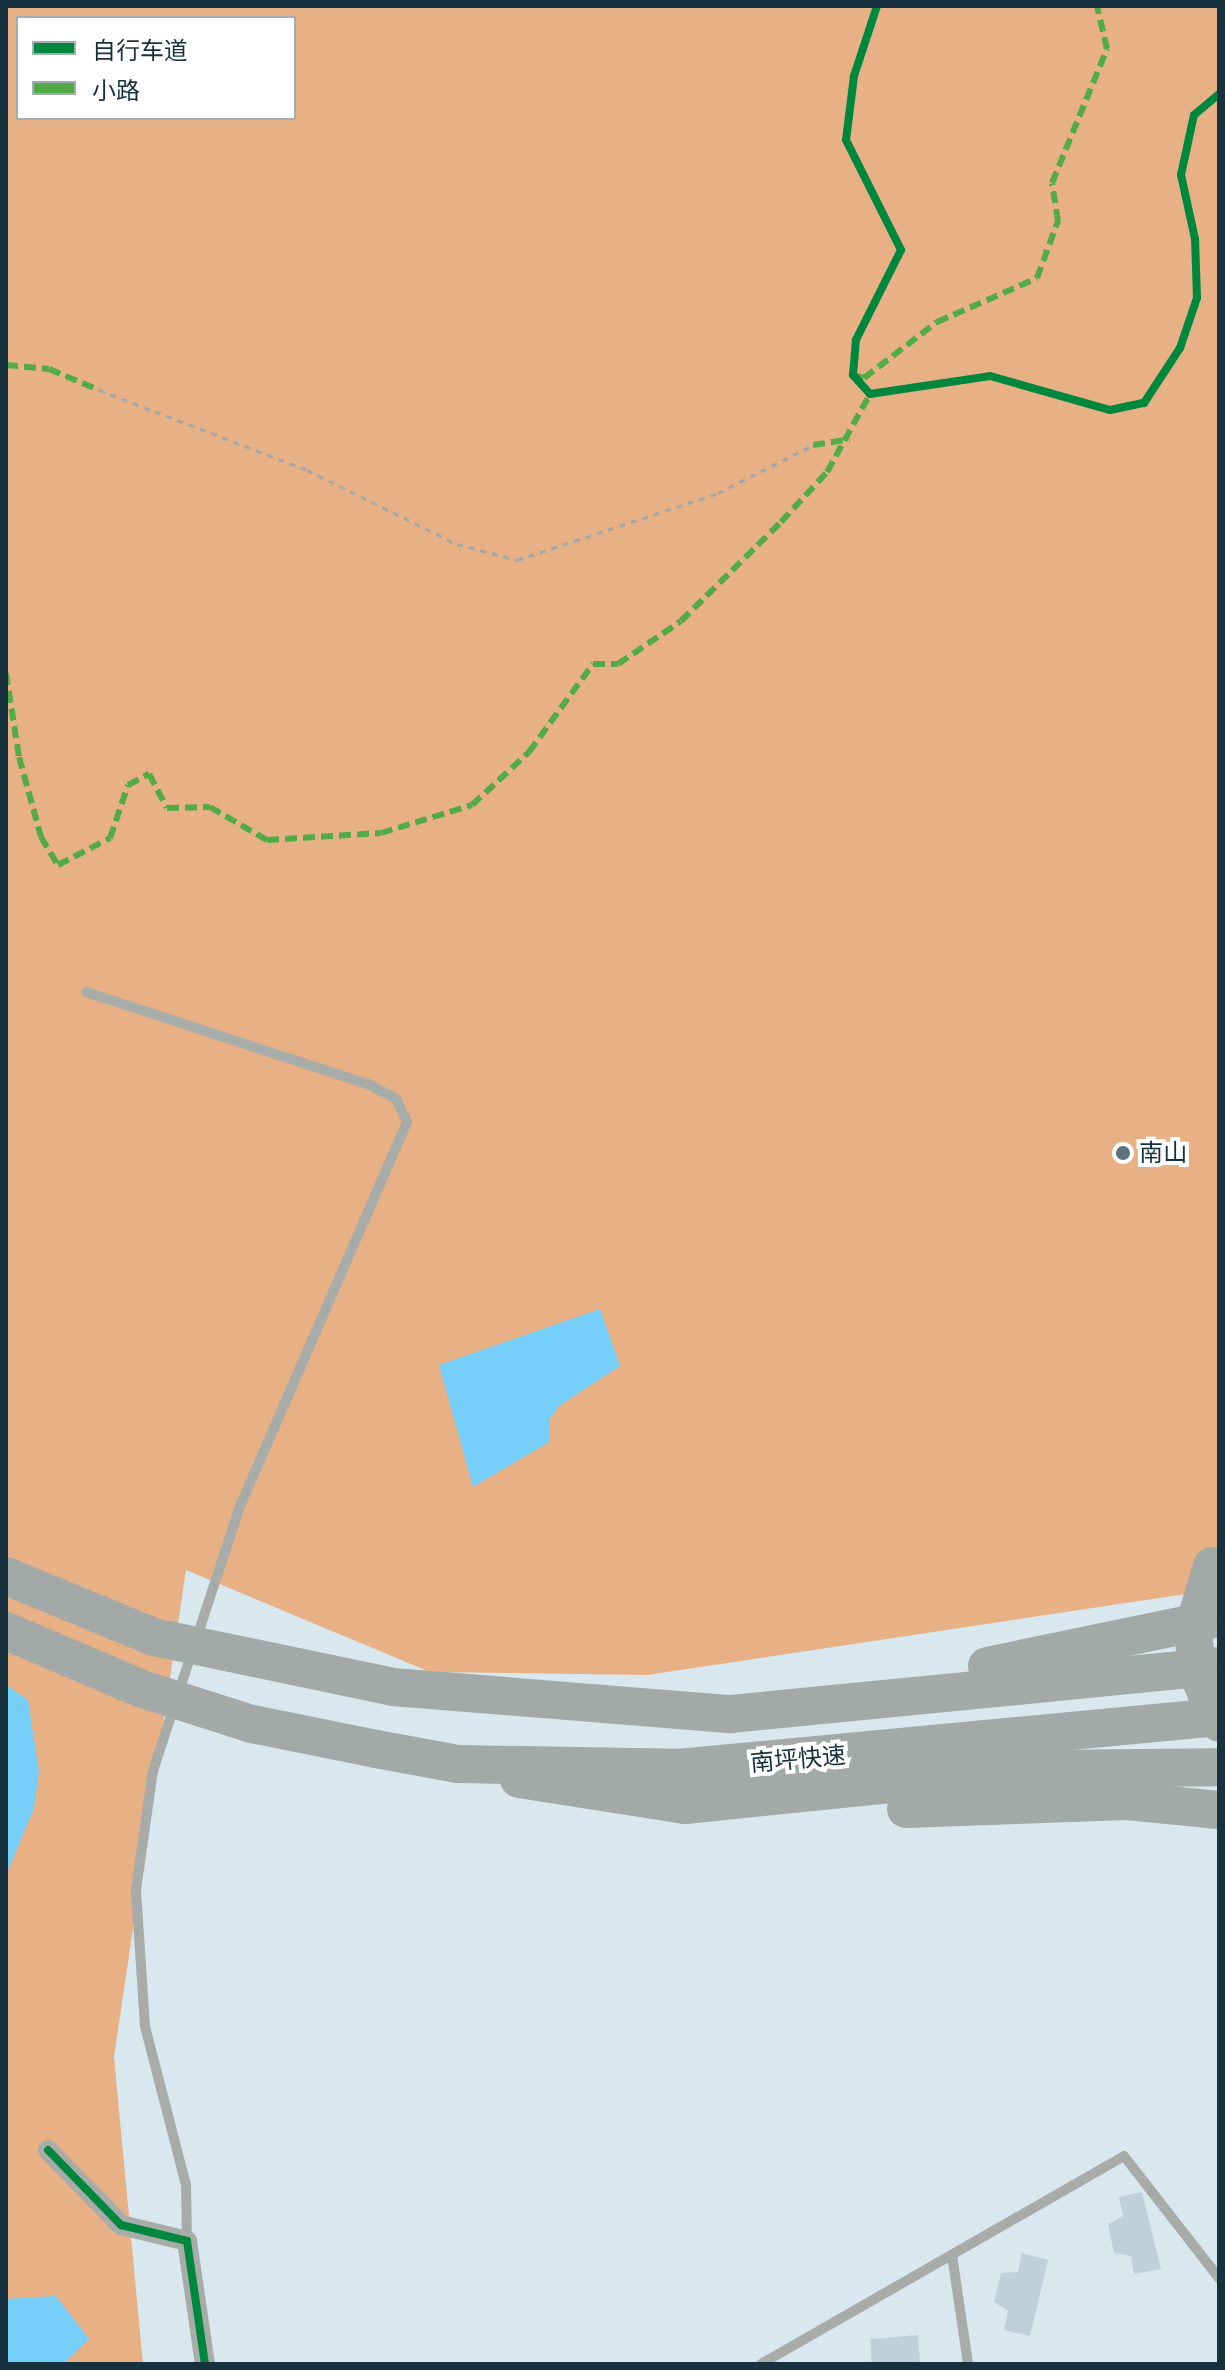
<!DOCTYPE html>
<html>
<head>
<meta charset="utf-8">
<style>
  body { margin:0 }
  #map { position:relative; width:1225px; height:2370px; overflow:hidden; background:#d9e7ef; font-family:"Space Grotesk","Noto Sans SC",sans-serif }
  div>[style] { position:absolute }
  [style*='--x'] { left:calc(var(--x)*1px); top:calc(var(--y)*1px); width:calc(var(--w)*1px); rotate:calc(var(--a)*1deg) }
  .forest>* { inset:0; background:#e8b085 }
  .water>* { inset:0; background:#74cef8 }
  .building>* { inset:0; background:#bed0da }
  .path>* { height:3px; margin-top:-1.5px; transform-origin:0; background:repeating-linear-gradient(90deg,#a3a8a7 0 6px,transparent 0 12px) }
  .lane>* { height:10px; margin:-5px; padding:0 5px; transform-origin:5px; border-radius:5px; background:#a7aca8 }
  .street>* { height:20px; margin:-10px; padding:0 10px; transform-origin:10px; border-radius:10px; background:#a7aca8 }
  .highway>* { height:38px; margin:-19px; padding:0 19px; transform-origin:19px; border-radius:19px; background:#a2a9a6 }
  .highway-bridge>* { height:38px; margin:-19px; padding:0 19px; transform-origin:19px; border-radius:19px; background:#a2a9a6 }
  .quiet>* { height:6px; margin-top:-3px; transform-origin:0; background:repeating-linear-gradient(90deg,#52ab46 0 12px,transparent 0 18px) }
  .cycleway>* { height:8px; margin:-4px; padding:0 4px; transform-origin:4px; border-radius:4px; background:#00873e }
  .dots>* { width:22px; height:22px; translate:-50% -50%; box-sizing:border-box; border:4px solid #fff; border-radius:50% }
  span { translate:-50% -50%; white-space:nowrap; text-align:center; line-height:1.15; -webkit-text-stroke:8px #fff; paint-order:stroke }
  .poi-label { font-size:24px; color:#17313e }
  .left { translate:0 -50%; text-align:left }
  .street-label { font-size:24px; color:#17313e }
  .frame { position:absolute; inset:0; border:8px solid #17313e; pointer-events:none }
  .legend { position:absolute; left:16px; top:16px; width:280px; height:104px; box-sizing:border-box; background:#fff; border:2px solid #a2adb2; margin:0; padding:10px 14px; list-style:none; font-size:24px; color:#17313e }
  .legend li { display:flex; align-items:center; gap:16px; height:40px }
  .legend b { width:40px; border:2px solid #a2adb2 }
</style>
</head>
<body>
<div id="map">
  <div class="forest">
    <i style="clip-path:polygon(evenodd,6px 6px,1219px 6px,1219px 1589px,647px 1675px,430px 1672px,186px 1570px,114px 2057px,143px 2364px,6px 2364px,6px 6px,18px 18px,294px 18px,294px 118px,18px 118px,18px 18px)"></i>
  </div>
  <div class="water">
    <i style="clip-path:polygon(600px 1309px,620px 1366px,559px 1406px,549px 1420px,549px 1442px,473px 1487px,439px 1365px)"></i>
    <i style="clip-path:polygon(6px 1685px,28px 1700px,39px 1772px,34px 1808px,7px 1873px,6px 1916px)"></i>
    <i style="clip-path:polygon(56px 2296px,89px 2339px,63px 2364px,6px 2364px,6px 2299px)"></i>
  </div>
  <div class="building">
    <i style="clip-path:polygon(1142px 2192px,1161px 2269px,1134px 2274px,1131px 2256px,1114px 2253px,1108px 2224px,1123px 2216px,1119px 2197px)"></i>
    <i style="clip-path:polygon(1022px 2253px,1048px 2260px,1030px 2336px,1004px 2330px,1008px 2311px,994px 2302px,1001px 2273px,1018px 2272px)"></i>
    <i style="clip-path:polygon(918px 2335px,920px 2364px,872px 2364px,870px 2339px)"></i>
  </div>
  <div class="path">
    <i style="--x:99;--y:390;--w:223;--a:21"></i>
    <i style="--x:307;--y:470;--w:167;--a:26.3"></i>
    <i style="--x:457;--y:544;--w:62;--a:14.9"></i>
    <i style="--x:517;--y:560;--w:212;--a:-18.4"></i>
    <i style="--x:718;--y:493;--w:106;--a:-26.8"></i>
  </div>
  <div class="lane">
    <i style="--x:86;--y:992;--w:297;--a:18.1"></i>
    <i style="--x:368;--y:1084;--w:32;--a:28"></i>
    <i style="--x:396;--y:1099;--w:25;--a:64"></i>
    <i style="--x:407;--y:1122;--w:416;--a:113.5"></i>
    <i style="--x:241;--y:1503;--w:141;--a:108.2"></i>
    <i style="--x:187;--y:2241;--w:56;--a:-91"></i>
    <i style="--x:186;--y:2185;--w:164;--a:-104.5"></i>
    <i style="--x:145;--y:2026;--w:136;--a:-93.8"></i>
    <i style="--x:136;--y:1890;--w:120;--a:-81.9"></i>
    <i style="--x:153;--y:1771;--w:125;--a:-71.9"></i>
    <i style="--x:952;--y:2255;--w:110;--a:81.6"></i>
    <i style="--x:761;--y:2364;--w:418;--a:-29.8"></i>
    <i style="--x:1124;--y:2156;--w:155;--a:52.1"></i>
  </div>
  <div class="street">
    <i style="--x:48;--y:2150;--w:105;--a:45.8"></i>
    <i style="--x:121;--y:2225;--w:68;--a:13.6"></i>
    <i style="--x:187;--y:2241;--w:124;--a:81.7"></i>
  </div>
  <div class="highway">
    <i style="--x:987;--y:1666;--w:237;--a:-11.7"></i>
    <i style="--x:393;--y:1687;--w:339;--a:4.6"></i>
    <i style="--x:731;--y:1714;--w:490;--a:-5.6"></i>
    <i style="--x:376;--y:1749;--w:83;--a:10.4"></i>
    <i style="--x:458;--y:1764;--w:220;--a:1"></i>
    <i style="--x:678;--y:1768;--w:543;--a:-5.39"></i>
    <i style="--x:519;--y:1779;--w:168;--a:8.9"></i>
    <i style="--x:685;--y:1805;--w:358;--a:-5.8"></i>
    <i style="--x:1041;--y:1769;--w:178;--a:-0.6"></i>
    <i style="--x:906;--y:1809;--w:221;--a:-2.1"></i>
    <i style="--x:1127;--y:1801;--w:92;--a:5.6"></i>
  </div>
  <div class="highway-bridge">
    <i style="--x:1212;--y:1566;--w:67;--a:106.5"></i>
    <i style="--x:1193;--y:1630;--w:41;--a:84.4"></i>
    <i style="--x:1197;--y:1671;--w:56;--a:67.1"></i>
    <i style="--x:6;--y:1576;--w:160;--a:22.4"></i>
    <i style="--x:154;--y:1637;--w:244;--a:11.8"></i>
    <i style="--x:6;--y:1631;--w:148;--a:23.1"></i>
    <i style="--x:142;--y:1689;--w:115;--a:17.7"></i>
    <i style="--x:252;--y:1724;--w:126;--a:11.4"></i>
  </div>
  <div class="quiet">
    <i style="--x:6;--y:365;--w:43;--a:5.3"></i>
    <i style="--x:49;--y:369;--w:54;--a:22.8"></i>
    <i style="--x:853;--y:375;--w:11;--a:15"></i>
    <i style="--x:864;--y:378;--w:92;--a:-37.5"></i>
    <i style="--x:937;--y:322;--w:109;--a:-23.7"></i>
    <i style="--x:1037;--y:278;--w:61;--a:-69.8"></i>
    <i style="--x:1058;--y:221;--w:38;--a:-99"></i>
    <i style="--x:1052;--y:183;--w:145;--a:-67.7"></i>
    <i style="--x:1107;--y:49;--w:44;--a:-103.1"></i>
    <i style="--x:813;--y:445;--w:37;--a:-9"></i>
    <i style="--x:6;--y:673;--w:85;--a:81.2"></i>
    <i style="--x:19;--y:757;--w:83;--a:74.6"></i>
    <i style="--x:41;--y:837;--w:33;--a:59"></i>
    <i style="--x:58;--y:865;--w:59;--a:-27.4"></i>
    <i style="--x:110;--y:838;--w:56;--a:-71.2"></i>
    <i style="--x:128;--y:785;--w:24;--a:-28"></i>
    <i style="--x:149;--y:774;--w:38;--a:62"></i>
    <i style="--x:167;--y:808;--w:43;--a:-1.3"></i>
    <i style="--x:210;--y:807;--w:66;--a:30.1"></i>
    <i style="--x:267;--y:840;--w:114;--a:-3.5"></i>
    <i style="--x:381;--y:833;--w:95;--a:-17.1"></i>
    <i style="--x:472;--y:805;--w:78;--a:-42.9"></i>
    <i style="--x:529;--y:752;--w:109;--a:-54"></i>
    <i style="--x:593;--y:664;--w:25;--a:0"></i>
    <i style="--x:618;--y:664;--w:76;--a:-34.3"></i>
    <i style="--x:681;--y:621;--w:141;--a:-44.7"></i>
    <i style="--x:781;--y:522;--w:68;--a:-47.4"></i>
    <i style="--x:827;--y:472;--w:89;--a:-61.1"></i>
  </div>
  <div class="cycleway">
    <i style="--x:877;--y:6;--w:74;--a:108.2"></i>
    <i style="--x:854;--y:76;--w:64;--a:97.1"></i>
    <i style="--x:846;--y:140;--w:123;--a:63.4"></i>
    <i style="--x:901;--y:250;--w:101;--a:116.6"></i>
    <i style="--x:856;--y:340;--w:35;--a:95"></i>
    <i style="--x:853;--y:375;--w:25;--a:48"></i>
    <i style="--x:870;--y:394;--w:121;--a:-8.5"></i>
    <i style="--x:990;--y:376;--w:125;--a:15.8"></i>
    <i style="--x:1110;--y:410;--w:35;--a:-12"></i>
    <i style="--x:1144;--y:403;--w:66;--a:-56.8"></i>
    <i style="--x:1180;--y:348;--w:53;--a:-71.2"></i>
    <i style="--x:1197;--y:298;--w:59;--a:-91.9"></i>
    <i style="--x:1195;--y:239;--w:66;--a:-102.3"></i>
    <i style="--x:1181;--y:175;--w:61;--a:-77.8"></i>
    <i style="--x:1194;--y:115;--w:33;--a:-40"></i>
    <i style="--x:48;--y:2150;--w:105;--a:45.8"></i>
    <i style="--x:121;--y:2225;--w:68;--a:13.6"></i>
    <i style="--x:187;--y:2241;--w:124;--a:81.7"></i>
  </div>
  <div class="dots">
    <i style="left:1123px;top:1153px;background:#5b717c"></i>
  </div>
  <div class="poi-label">
    <span class="left" style="left:1139px;top:1153px">南山</span>
  </div>
  <div class="street-label">
    <span style="left:798px;top:1759px;rotate:-5deg">南坪快速</span>
  </div>
  <div class="frame"></div>
  <ul class="legend">
  <li><b style="height:10px;background:#00873e"></b>自行车道</li>
  <li><b style="height:10px;background:#52ab46"></b>小路</li>
  </ul>
</div>
</body>
</html>
